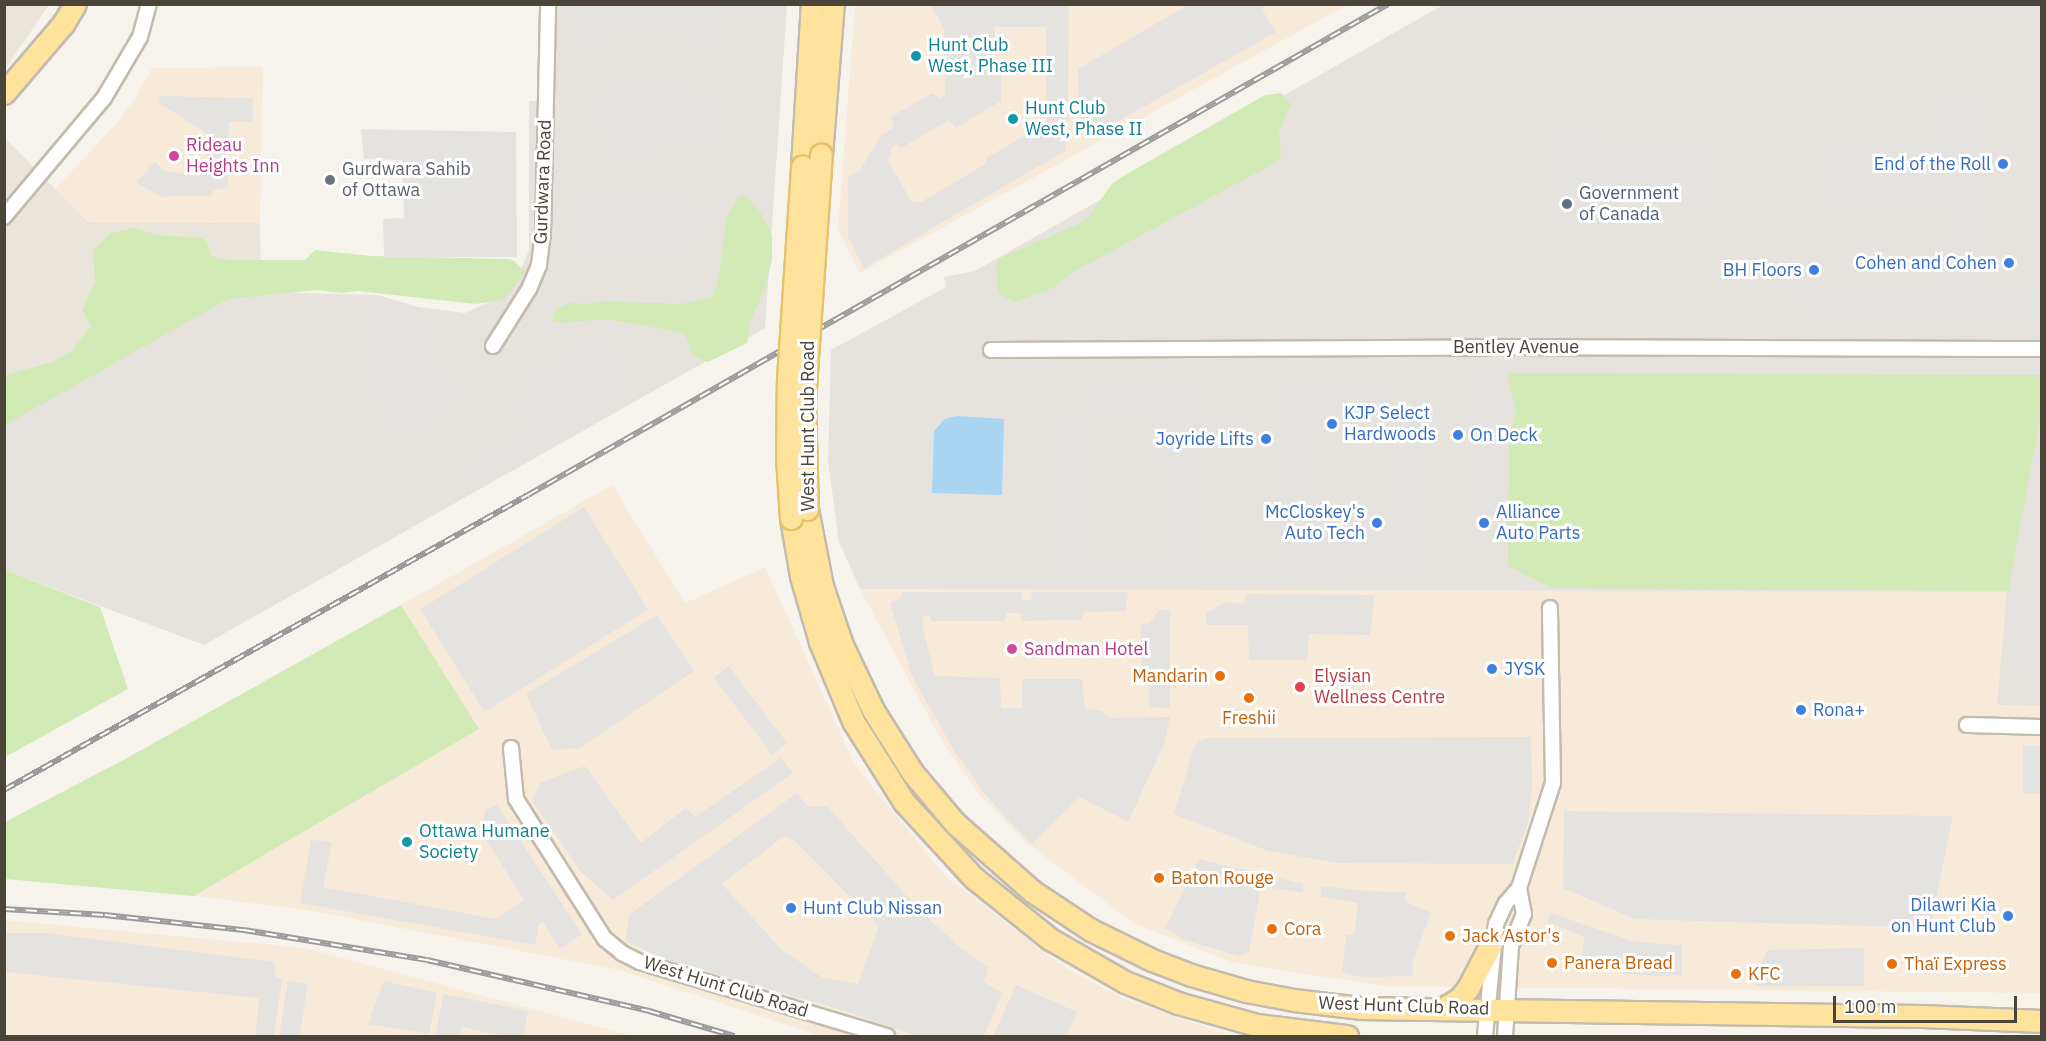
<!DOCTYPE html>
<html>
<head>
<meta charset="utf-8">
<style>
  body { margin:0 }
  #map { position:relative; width:2046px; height:1041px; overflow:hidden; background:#f6f3ec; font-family:"IBM Plex Sans",sans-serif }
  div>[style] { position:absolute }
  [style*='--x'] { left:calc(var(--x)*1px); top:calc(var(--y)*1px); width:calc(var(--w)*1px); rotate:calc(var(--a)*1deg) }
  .residential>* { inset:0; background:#eae5da }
  .commercial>* { inset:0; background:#f7ead8 }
  .industrial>* { inset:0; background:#e6e2dd }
  .green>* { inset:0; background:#d2eab5 }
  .parking>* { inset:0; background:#e5e3e0; transform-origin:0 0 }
  .water>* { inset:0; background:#a9d4f2 }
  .roads { filter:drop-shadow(2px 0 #c2bbae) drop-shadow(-2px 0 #c2bbae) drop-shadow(0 2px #c2bbae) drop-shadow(0 -2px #c2bbae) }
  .street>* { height:14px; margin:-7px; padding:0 7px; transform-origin:7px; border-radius:7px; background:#fff }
  .primary>* { height:21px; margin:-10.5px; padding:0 10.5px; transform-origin:10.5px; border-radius:10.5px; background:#ffe39c }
  .rail>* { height:6px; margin-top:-3px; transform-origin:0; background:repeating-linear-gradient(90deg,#fff 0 11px,#9a9a9a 0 22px); box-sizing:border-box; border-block:2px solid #9a9a9a }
  .bridges { filter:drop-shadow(2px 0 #e6c16a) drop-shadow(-2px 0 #e6c16a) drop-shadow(0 2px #e6c16a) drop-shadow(0 -2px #e6c16a) }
  .primary-bridge>* { height:21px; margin:-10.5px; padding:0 10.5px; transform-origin:10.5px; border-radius:10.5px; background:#ffe39c }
  .dots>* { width:16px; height:16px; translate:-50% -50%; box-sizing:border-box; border:3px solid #fff; border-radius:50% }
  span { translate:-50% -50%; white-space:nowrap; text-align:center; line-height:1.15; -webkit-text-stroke:6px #fff; paint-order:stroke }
  .culture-label { font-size:18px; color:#0d838f }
  .left { translate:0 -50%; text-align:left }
  .hotel-label { font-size:18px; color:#b23c85 }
  .shop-label { font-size:18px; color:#366cbe }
  .right { translate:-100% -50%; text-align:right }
  .worship-label { font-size:18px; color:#5b616d }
  .street-label { font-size:18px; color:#4b4439 }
  .service-label { font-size:18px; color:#4e5e75 }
  .food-label { font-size:18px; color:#c56008 }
  .health-label { font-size:18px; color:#be3a42 }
  .frame { position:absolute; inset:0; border:6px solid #4b4439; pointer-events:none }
  .scale { position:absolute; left:1833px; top:996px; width:184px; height:27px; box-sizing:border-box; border:3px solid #4b4439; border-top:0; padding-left:8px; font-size:18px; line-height:21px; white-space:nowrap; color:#4b4439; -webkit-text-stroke:4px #fff; paint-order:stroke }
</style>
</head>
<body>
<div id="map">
  <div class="residential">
    <i style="clip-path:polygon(5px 4px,49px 5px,5px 69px,4px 5px)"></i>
    <i style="clip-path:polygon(4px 137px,88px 222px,260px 223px,261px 292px,5px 423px)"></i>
  </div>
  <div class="commercial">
    <i style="clip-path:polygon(855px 5px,1347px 5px,860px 273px,838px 230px)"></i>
    <i style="clip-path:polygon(263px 67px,260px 223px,88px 222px,55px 189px,117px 123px,136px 97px,152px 68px)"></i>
    <i style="clip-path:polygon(612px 485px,685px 603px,765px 567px,855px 765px,945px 876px,1061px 965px,1122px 998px,1232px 1036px,821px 1036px,619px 970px,313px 911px,194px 896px,479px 729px,401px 605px)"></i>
    <i style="clip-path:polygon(860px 589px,2008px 592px,1997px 705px,2041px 706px,2041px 993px,1384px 986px,1234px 963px,1133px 923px,1027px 843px,977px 792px,942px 741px)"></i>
    <i style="clip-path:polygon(4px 920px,305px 948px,633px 1036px,5px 1036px)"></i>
  </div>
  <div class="industrial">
    <i style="clip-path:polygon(557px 5px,787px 5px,765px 328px,204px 645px,5px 570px,4px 423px,227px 291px,378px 295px,418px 307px,465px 313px,498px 298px,519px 274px,529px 250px,529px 101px,553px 101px)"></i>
    <i style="clip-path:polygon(1443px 5px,2041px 5px,2041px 706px,1997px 705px,2007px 592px,860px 589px,839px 542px,828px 461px,831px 350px,946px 287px,944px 277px,975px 271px)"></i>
  </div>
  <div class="green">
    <i style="clip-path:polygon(1281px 93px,1291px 104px,1279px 131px,1281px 155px,1275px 163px,1071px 273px,1053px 288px,1014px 302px,998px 293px,996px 265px,1000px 258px,1079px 224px,1092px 212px,1112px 184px,1125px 175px,1265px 95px)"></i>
    <i style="clip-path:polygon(745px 195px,761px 213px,769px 228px,772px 236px,772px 260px,764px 291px,751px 319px,747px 343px,708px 362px,693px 356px,684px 333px,608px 319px,560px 323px,551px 320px,555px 310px,569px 303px,586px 304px,602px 301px,681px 304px,712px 297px,718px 281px,726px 220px,737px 198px)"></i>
    <i style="clip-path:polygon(134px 228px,157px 235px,201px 238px,207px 242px,211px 256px,226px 260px,305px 260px,315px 250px,371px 256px,507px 259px,514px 261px,525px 272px,503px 300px,475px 304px,358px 291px,342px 293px,317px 290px,228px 299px,5px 425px,5px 375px,52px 362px,72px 351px,91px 326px,82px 310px,95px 283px,93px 250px,111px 233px)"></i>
    <i style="clip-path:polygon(1507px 373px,2041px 375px,2041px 414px,2008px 591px,1552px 588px,1508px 566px,1509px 440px,1516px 411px)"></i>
    <i style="clip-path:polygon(5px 570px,100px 607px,128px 689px,5px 757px)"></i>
    <i style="clip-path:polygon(401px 605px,479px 729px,194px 896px,5px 879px,5px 822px,127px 758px)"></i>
  </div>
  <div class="parking">
    <i style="clip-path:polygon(583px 5px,720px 6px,720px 41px,696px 42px,695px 26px,605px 26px,603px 41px,580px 40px)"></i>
    <i style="clip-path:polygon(evenodd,930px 5px,1069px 5px,1068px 124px,1065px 151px,864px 268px,848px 237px,848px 177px,860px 170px,881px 136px,894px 127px,891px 117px,932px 93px,940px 98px,945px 93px,944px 28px,930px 5px,995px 27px,1046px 27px,1047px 123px,986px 158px,986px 164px,921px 202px,912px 202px,888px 161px,892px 148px,897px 144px,901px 148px,949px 120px,956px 128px,1001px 101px,1001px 71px,994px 65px,995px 27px)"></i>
    <i style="clip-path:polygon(1188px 5px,1263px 5px,1263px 11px,1276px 32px,1092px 136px,1080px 129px,1078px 69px)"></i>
    <i style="clip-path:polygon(612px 81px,686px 82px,688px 95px,713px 97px,714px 126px,708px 138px,653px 139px,653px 152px,615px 152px,612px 138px,599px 126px,599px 106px,612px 93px)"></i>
    <i style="clip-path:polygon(160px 96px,253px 98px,253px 122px,229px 122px,228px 187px,214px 190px,211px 196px,168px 196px,163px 198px,136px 182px,155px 162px,164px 171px,199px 176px,207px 168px,206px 133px,159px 103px)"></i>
    <i style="clip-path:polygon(1973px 99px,1974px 132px,1982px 147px,1981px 286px,2041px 287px,2041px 321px,1996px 322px,1992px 310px,1965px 313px,1817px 312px,1802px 301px,1803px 285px,1943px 285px,1943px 262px,1953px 262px,1952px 204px,1831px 204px,1829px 143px,1944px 144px,1946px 100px)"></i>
    <i style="clip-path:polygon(361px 129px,516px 132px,517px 257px,384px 257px,383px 219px,404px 218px,402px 160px,364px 159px)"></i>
    <i style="clip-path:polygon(1556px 129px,1596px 130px,1595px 147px,1710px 151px,1709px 201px,1554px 196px)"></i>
    <i style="clip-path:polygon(603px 189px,604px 202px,692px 204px,718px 209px,716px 226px,579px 225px,579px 190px)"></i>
    <i style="clip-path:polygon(576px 227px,696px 230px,688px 249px,576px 248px)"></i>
    <i style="clip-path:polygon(369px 306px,393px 306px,427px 315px,431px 365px,456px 395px,440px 416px,410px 433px,404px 424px,396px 428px,369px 383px,378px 377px)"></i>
    <i style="clip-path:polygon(593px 341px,600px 352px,608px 348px,627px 382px,618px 388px,624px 399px,479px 481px,470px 466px,535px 430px,517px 398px,534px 388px,529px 378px)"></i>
    <i style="clip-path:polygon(1475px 363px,1486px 364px,1503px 375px,1506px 405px,1503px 508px,1479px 508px)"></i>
    <i style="clip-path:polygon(1192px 381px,1201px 382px,1201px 554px,1165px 556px,1164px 406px,1093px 405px,1091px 388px,1173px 386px)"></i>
    <i style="clip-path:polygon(1277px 381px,1313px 391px,1390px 393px,1391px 406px,1312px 406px,1312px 533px,1400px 535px,1403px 408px,1414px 398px,1425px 399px,1423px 549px,1418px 571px,1289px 568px,1278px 552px)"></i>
    <i style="clip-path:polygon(1065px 418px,1089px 420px,1089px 567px,1286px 571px,1285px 584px,1065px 585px)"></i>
    <i style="left:584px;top:507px;width:121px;height:193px;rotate:58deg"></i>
    <i style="clip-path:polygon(902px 592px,1021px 592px,1023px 600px,1031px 600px,1032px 592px,1128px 592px,1125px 611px,1084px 612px,1082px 620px,1022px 621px,1020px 613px,1006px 613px,1004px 621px,931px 621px,930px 615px,924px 616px,922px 625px,935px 676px,1000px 678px,1001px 708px,1022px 708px,1022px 679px,1082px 679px,1085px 709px,1101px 711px,1109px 718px,1170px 717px,1165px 742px,1128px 822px,1080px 797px,1032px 844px,1008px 820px,985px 794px,955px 752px,912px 676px,890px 603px,902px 598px)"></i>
    <i style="clip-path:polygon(1247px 594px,1375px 595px,1370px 635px,1309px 634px,1307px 660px,1249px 660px,1248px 625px,1206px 625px,1206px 613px,1226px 602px,1244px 604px)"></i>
    <i style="clip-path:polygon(2031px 598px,2030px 666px,2008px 664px,2011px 601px)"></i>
    <i style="clip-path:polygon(1160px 609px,1170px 610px,1170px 708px,1149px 707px,1149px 672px,1141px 671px,1141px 624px,1149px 623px)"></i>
    <i style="clip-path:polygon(657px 615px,694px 671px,580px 748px,552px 750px,526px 694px)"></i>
    <i style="left:729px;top:666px;width:97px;height:19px;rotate:53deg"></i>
    <i style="clip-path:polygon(1531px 737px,1532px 786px,1528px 824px,1512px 864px,1337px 863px,1268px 851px,1174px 814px,1194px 748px,1198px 741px,1207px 738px)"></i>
    <i style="left:2023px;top:746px;width:18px;height:48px"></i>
    <i style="clip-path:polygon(781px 758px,793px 773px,613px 900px,582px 873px,532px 801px,541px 782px,585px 766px,641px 843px,686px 808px,695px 817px)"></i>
    <i style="clip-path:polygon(evenodd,797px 793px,807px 806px,828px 807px,918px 909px,962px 949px,988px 967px,984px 982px,1002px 993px,984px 1036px,916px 1036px,849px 1012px,658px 957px,625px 940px,630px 914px,797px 793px,784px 836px,795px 841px,879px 926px,858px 984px,821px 977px,780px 948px,722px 884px,784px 836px)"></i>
    <i style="clip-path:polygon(497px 805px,582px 934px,560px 949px,543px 922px,539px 924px,535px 945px,300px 903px,311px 840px,332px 842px,323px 887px,496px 919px,524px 900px,482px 833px,485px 810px)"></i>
    <i style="clip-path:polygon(1564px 811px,1953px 816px,1930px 928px,1635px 919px,1563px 888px)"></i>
    <i style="clip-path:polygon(1199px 859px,1303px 884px,1303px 893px,1261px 886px,1249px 952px,1239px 956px,1184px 940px,1165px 928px)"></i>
    <i style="clip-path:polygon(1322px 886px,1365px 891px,1405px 892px,1406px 902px,1431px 913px,1413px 961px,1413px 976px,1360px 977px,1342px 972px,1346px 934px,1354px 935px,1358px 903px,1320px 896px)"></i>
    <i style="clip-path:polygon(1551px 913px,1635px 942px,1682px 945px,1682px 975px,1656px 976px,1622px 973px,1581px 958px,1585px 937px,1547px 922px)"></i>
    <i style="clip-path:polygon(5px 933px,46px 933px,274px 962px,275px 976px,282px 979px,274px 1036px,255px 1036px,259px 998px,5px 972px)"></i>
    <i style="clip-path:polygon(1864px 948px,1864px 986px,1755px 986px,1756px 972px,1768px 950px)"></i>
    <i style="left:288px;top:981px;width:20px;height:56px;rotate:9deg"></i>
    <i style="clip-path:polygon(384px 981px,437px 993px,429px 1034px,368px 1024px)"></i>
    <i style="clip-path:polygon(1016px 985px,1077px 1012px,1066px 1036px,993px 1036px)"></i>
    <i style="clip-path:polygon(444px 994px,528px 1011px,524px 1036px,503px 1036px,462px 1027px,460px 1036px,435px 1036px)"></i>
  </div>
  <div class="water">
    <i style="clip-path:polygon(957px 416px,1004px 419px,1002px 495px,932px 493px,934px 431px,945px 419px)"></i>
  </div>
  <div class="roads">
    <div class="street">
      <i style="--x:4;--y:217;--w:155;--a:-50"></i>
      <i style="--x:104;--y:98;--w:71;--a:-59.5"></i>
      <i style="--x:140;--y:37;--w:34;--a:-75"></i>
      <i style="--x:493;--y:346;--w:67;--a:-57.7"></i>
      <i style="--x:529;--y:289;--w:26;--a:-67"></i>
      <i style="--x:539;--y:265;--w:34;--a:-83"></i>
      <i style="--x:543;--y:231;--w:227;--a:-88.7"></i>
      <i style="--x:991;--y:350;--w:497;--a:-0.3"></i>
      <i style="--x:1488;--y:347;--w:554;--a:0.21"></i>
      <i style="--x:1967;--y:725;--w:75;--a:1.5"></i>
      <i style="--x:511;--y:748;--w:51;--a:84.4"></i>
      <i style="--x:516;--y:799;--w:166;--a:57.6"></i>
      <i style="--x:605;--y:939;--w:22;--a:39"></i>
      <i style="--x:622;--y:953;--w:20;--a:27"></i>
      <i style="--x:640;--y:962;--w:258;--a:16.7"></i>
      <i style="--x:1485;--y:1036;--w:113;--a:-84.4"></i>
      <i style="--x:1496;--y:924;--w:23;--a:-65"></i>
      <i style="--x:1506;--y:903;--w:20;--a:-49"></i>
      <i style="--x:1519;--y:888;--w:110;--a:-72.1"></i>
      <i style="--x:1553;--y:783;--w:175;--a:-91"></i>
      <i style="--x:1505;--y:1036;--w:90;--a:-86.2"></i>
      <i style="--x:1511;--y:946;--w:35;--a:-68"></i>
      <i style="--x:1524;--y:914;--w:26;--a:-101"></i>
    </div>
    <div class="primary">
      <i style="--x:4;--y:93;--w:91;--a:-49.5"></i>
      <i style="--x:63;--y:24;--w:23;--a:-59"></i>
      <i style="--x:821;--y:155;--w:151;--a:-85.5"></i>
      <i style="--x:802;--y:166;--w:162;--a:-86.5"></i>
      <i style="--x:807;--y:509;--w:78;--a:79"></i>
      <i style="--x:822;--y:586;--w:62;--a:71.3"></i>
      <i style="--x:842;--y:645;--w:72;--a:64.5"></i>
      <i style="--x:873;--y:710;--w:73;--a:57.8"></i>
      <i style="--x:912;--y:772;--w:67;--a:49.9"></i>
      <i style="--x:955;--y:823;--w:103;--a:41.4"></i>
      <i style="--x:1032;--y:891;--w:71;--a:33.5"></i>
      <i style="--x:1091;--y:930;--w:68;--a:26.2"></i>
      <i style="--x:1152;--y:960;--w:42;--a:21"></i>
      <i style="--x:1191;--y:975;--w:57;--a:16.2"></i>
      <i style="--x:1246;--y:991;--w:49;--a:10.6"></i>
      <i style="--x:1294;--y:1000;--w:66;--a:6.9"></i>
      <i style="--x:1360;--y:1008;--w:562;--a:0.82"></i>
      <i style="--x:1922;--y:1016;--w:120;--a:2.4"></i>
      <i style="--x:791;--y:518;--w:59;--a:80.2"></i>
      <i style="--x:801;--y:576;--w:69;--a:73.9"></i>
      <i style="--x:820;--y:642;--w:86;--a:67.3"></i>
      <i style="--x:853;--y:721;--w:96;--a:57.8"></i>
      <i style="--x:904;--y:802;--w:103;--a:47.4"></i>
      <i style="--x:974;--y:878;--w:97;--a:38.8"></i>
      <i style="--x:1050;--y:939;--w:86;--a:29.8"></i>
      <i style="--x:1125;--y:982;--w:57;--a:21.6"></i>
      <i style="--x:1178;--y:1003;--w:82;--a:15.6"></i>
      <i style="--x:1257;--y:1025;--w:91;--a:7"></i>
      <i style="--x:1442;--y:1009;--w:21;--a:-31"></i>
      <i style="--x:1460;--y:998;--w:13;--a:-51"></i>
      <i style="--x:1468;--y:988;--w:54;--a:-62.5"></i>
    </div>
  </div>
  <div class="rail">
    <i style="--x:4;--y:790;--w:601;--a:-29.38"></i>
    <i style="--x:528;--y:495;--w:990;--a:-29.72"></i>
    <i style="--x:4;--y:909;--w:101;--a:3.4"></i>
    <i style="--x:105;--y:915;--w:140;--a:6.2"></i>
    <i style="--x:244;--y:930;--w:185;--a:9.3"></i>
    <i style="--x:427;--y:960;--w:228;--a:12.9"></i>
    <i style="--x:649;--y:1011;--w:89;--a:16.4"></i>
  </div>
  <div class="bridges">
    <div class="primary-bridge">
      <i style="--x:807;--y:509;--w:107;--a:-91.6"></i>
      <i style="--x:804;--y:402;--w:248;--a:-86.1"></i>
      <i style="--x:791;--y:518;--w:61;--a:-93.8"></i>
      <i style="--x:787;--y:457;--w:78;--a:-89.3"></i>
      <i style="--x:788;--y:379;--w:213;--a:-86.2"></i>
    </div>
  </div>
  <div class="dots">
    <i style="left:916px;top:56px;background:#0f9aa8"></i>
    <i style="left:1013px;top:119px;background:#0f9aa8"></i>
    <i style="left:174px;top:156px;background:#d1479c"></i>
    <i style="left:2003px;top:164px;background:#3f7fe0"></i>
    <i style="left:330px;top:180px;background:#6b7280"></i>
    <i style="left:1567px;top:204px;background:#5c6f8a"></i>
    <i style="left:2009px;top:263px;background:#3f7fe0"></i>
    <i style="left:1814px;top:270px;background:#3f7fe0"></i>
    <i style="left:1332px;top:424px;background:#3f7fe0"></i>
    <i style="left:1458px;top:435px;background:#3f7fe0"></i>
    <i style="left:1266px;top:439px;background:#3f7fe0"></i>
    <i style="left:1377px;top:523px;background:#3f7fe0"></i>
    <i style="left:1484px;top:523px;background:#3f7fe0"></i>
    <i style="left:1012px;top:649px;background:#d1479c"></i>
    <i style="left:1492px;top:669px;background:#3f7fe0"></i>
    <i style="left:1220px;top:676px;background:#e8710a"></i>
    <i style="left:1300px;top:687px;background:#e0444e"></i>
    <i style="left:1249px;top:698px;background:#e8710a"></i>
    <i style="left:1801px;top:710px;background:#3f7fe0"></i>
    <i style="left:407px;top:842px;background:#0f9aa8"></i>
    <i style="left:1159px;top:878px;background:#e8710a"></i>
    <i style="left:791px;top:908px;background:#3f7fe0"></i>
    <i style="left:2008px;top:916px;background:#3f7fe0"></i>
    <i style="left:1272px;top:929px;background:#e8710a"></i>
    <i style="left:1450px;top:936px;background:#e8710a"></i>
    <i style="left:1552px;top:963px;background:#e8710a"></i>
    <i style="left:1892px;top:964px;background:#e8710a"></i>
    <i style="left:1736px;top:974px;background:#e8710a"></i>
  </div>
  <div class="culture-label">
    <span class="left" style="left:928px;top:56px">Hunt Club<br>West, Phase III</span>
    <span class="left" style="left:1025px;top:119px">Hunt Club<br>West, Phase II</span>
    <span class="left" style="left:419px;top:842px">Ottawa Humane<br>Society</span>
  </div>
  <div class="hotel-label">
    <span class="left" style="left:186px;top:156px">Rideau<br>Heights Inn</span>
    <span class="left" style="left:1024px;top:649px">Sandman Hotel</span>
  </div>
  <div class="shop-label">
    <span class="right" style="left:1991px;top:164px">End of the Roll</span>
    <span class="right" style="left:1997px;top:263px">Cohen and Cohen</span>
    <span class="right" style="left:1802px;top:270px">BH Floors</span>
    <span class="left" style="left:1344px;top:424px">KJP Select<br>Hardwoods</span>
    <span class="left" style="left:1470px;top:435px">On Deck</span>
    <span class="right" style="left:1254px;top:439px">Joyride Lifts</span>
    <span class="right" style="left:1365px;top:523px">McCloskey's<br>Auto Tech</span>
    <span class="left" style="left:1496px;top:523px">Alliance<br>Auto Parts</span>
    <span class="left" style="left:1504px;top:669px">JYSK</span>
    <span class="left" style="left:1813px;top:710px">Rona+</span>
    <span class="right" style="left:1996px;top:916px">Dilawri Kia<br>on Hunt Club</span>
    <span class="left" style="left:803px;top:908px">Hunt Club Nissan</span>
  </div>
  <div class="worship-label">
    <span class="left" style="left:342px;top:180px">Gurdwara Sahib<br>of Ottawa</span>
  </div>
  <div class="street-label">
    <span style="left:543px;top:182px;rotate:-88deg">Gurdwara Road</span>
    <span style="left:1516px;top:347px">Bentley Avenue</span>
    <span style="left:808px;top:426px;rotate:-90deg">West Hunt Club Road</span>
    <span style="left:726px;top:987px;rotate:17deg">West Hunt Club Road</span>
    <span style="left:1404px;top:1006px;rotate:2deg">West Hunt Club Road</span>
  </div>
  <div class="service-label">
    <span class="left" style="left:1579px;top:204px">Government<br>of Canada</span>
  </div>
  <div class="food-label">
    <span class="right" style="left:1208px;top:676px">Mandarin</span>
    <span style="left:1249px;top:718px">Freshii</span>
    <span class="left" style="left:1171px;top:878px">Baton Rouge</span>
    <span class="left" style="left:1284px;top:929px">Cora</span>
    <span class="left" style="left:1462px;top:936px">Jack Astor's</span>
    <span class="left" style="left:1564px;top:963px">Panera Bread</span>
    <span class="left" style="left:1904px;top:964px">Thaï Express</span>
    <span class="left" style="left:1748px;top:974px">KFC</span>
  </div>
  <div class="health-label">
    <span class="left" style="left:1314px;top:687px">Elysian<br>Wellness Centre</span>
  </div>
  <div class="frame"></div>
  <div class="scale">100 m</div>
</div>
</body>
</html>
